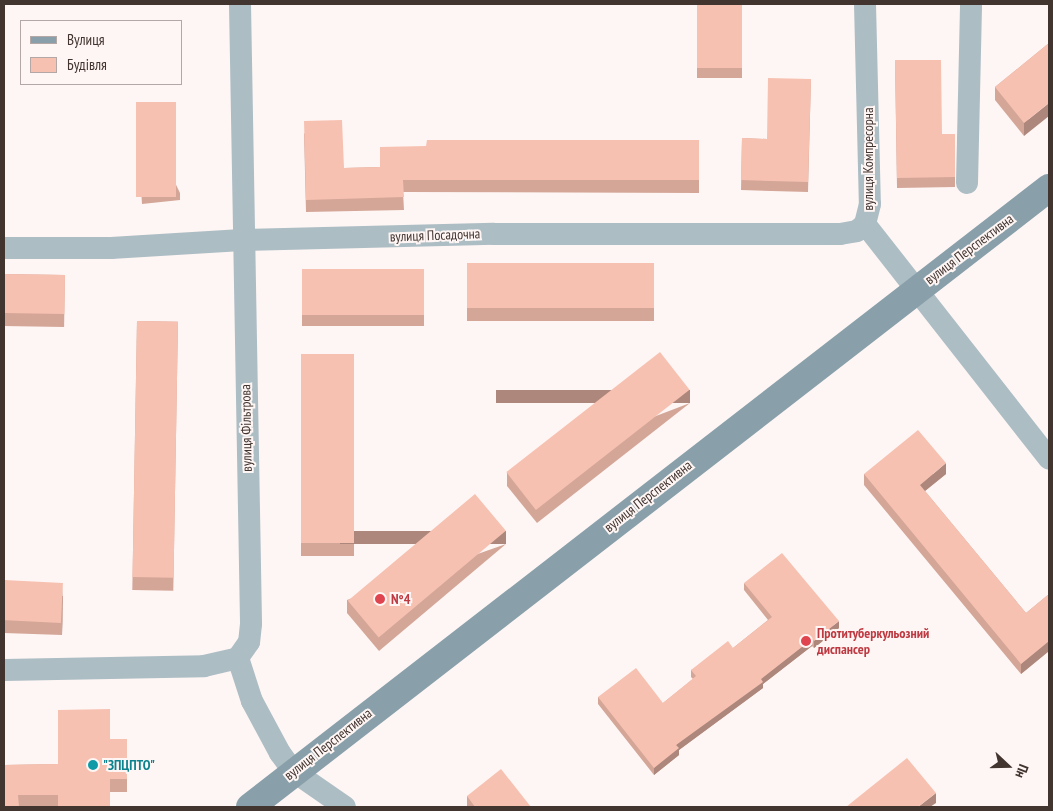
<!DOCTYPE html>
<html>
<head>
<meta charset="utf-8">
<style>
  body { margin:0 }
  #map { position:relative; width:1053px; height:811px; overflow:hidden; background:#fef6f4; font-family:"PT Sans Narrow",sans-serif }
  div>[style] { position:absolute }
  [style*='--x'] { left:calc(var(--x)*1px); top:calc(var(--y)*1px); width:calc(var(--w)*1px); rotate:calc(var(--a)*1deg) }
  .street>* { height:22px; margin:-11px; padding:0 11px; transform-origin:11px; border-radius:11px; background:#adbdc4 }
  .secondary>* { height:28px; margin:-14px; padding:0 14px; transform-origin:14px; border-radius:14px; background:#89a0aa }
  .wall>* { inset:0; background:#d4a698; transform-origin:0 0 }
  .shaded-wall>* { inset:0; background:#ad877c; transform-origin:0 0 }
  .building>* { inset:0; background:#f7c1b1; transform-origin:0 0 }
  .dots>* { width:14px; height:14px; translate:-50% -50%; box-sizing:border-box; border:2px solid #fef6f4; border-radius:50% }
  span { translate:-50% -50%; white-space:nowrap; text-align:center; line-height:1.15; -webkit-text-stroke:4px #fef6f4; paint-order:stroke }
  .street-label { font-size:14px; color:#42342f }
  .health-label { font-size:14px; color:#be3a42; font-weight:700 }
  .left { translate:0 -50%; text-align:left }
  .culture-label { font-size:14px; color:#0d838f; font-weight:700 }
  .frame { position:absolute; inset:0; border:5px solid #42342f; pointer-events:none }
  .legend { position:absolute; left:20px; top:20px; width:162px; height:65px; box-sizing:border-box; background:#fef6f4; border:1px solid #b3a8a5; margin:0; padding:6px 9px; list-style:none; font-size:15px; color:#42342f }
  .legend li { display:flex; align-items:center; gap:10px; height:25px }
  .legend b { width:25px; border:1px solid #b3a8a5 }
  .north { position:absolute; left:983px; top:741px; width:50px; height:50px; -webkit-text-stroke:4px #fef6f4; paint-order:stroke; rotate:111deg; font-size:14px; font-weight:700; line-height:20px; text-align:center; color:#42342f }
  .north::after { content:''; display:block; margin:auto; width:18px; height:22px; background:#42342f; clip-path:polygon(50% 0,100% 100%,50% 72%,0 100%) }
</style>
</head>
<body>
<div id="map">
  <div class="street">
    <i style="--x:240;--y:4;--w:620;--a:88.98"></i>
    <i style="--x:251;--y:624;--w:18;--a:96"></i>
    <i style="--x:249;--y:642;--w:19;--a:125"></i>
    <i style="--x:238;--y:658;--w:45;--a:72"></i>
    <i style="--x:252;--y:701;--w:59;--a:61.7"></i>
    <i style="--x:280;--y:753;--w:22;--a:54"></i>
    <i style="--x:293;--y:771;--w:63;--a:34.7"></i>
    <i style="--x:865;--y:4;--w:200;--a:88.6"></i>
    <i style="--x:870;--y:204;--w:21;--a:104"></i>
    <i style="--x:865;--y:224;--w:298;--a:51.9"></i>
    <i style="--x:967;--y:183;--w:179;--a:-88.7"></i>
    <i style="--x:4;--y:248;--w:107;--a:0"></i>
    <i style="--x:111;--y:248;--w:131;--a:-3.5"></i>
    <i style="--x:242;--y:240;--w:252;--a:-1.4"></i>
    <i style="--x:494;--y:234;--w:346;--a:0"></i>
    <i style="--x:840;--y:234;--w:17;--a:-10"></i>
    <i style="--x:857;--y:231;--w:11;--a:-41"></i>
    <i style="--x:4;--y:670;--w:200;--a:-1.1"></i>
    <i style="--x:204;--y:666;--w:35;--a:-13"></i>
  </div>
  <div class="secondary">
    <i style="--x:250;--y:807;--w:1011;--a:-37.77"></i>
  </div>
  <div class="wall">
    <i style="left:697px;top:4px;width:45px;height:74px"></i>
    <i style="clip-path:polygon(1049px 43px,1024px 136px,995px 100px,995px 87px)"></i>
    <i style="clip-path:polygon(895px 60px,942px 134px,955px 134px,955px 187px,897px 188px)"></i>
    <i style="clip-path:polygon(811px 79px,808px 192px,741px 190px,742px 138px,767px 139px)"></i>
    <i style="clip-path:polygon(136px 102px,180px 193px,180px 200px,142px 204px)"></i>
    <i style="clip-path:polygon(304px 133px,344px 168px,380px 167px,699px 140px,699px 193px,403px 192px,404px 210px,306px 212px)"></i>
    <i style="left:467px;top:263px;width:187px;height:58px"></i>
    <i style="left:302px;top:269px;width:122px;height:57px"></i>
    <i style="left:4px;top:274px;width:61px;height:52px;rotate:1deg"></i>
    <i style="left:137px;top:321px;width:41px;height:269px;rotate:1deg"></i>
    <i style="left:354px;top:354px;width:202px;height:53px;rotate:90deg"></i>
    <i style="clip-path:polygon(690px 403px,537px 523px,507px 486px,507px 473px)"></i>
    <i style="clip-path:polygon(864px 474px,946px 474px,925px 491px,1026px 613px,1049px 594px,1049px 651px,1021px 674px,864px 485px)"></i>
    <i style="clip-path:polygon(506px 544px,379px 651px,347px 613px,347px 600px)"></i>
    <i style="clip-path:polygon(4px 580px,63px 596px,62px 635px,4px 633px)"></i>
    <i style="clip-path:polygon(744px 583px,839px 628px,814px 648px,812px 646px,763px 684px,763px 688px,679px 750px,679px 755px,654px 775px,598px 704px,598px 697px,663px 703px,693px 679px,691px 677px,691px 670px,733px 648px,768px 620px,744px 590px)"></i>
    <i style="clip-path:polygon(110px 739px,127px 739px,127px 792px,110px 792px,110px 807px,4px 807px,4px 765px,58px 764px)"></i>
    <i style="clip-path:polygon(467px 796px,531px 807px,467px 807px)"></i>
  </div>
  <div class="shaded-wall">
    <i style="clip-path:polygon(1049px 103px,1049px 116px,1024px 136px,1024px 123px)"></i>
    <i style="left:690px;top:390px;width:13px;height:194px;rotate:90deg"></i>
    <i style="clip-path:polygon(946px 463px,946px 474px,920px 495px,920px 485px)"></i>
    <i style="left:506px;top:531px;width:13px;height:166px;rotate:90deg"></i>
    <i style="clip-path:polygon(63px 583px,63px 596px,62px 635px,62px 622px)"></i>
    <i style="clip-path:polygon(839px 621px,839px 628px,814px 648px,814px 641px)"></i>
    <i style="clip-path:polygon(812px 639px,812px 646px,763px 684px,763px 688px,679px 750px,679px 755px,654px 775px,654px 768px,676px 745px)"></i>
    <i style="clip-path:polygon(1049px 641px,1049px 651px,1021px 674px,1021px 664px)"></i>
    <i style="clip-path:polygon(936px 793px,936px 803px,930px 807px,918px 807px)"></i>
  </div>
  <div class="building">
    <i style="left:697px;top:4px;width:45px;height:64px"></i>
    <i style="clip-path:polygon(1049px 43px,1049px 103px,1024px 123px,995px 87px)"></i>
    <i style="clip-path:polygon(895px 60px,941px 60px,942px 134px,955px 134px,955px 177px,897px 178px)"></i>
    <i style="clip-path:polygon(768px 78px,811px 79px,808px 182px,741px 180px,742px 138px,767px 139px)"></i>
    <i style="left:136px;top:102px;width:40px;height:95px"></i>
    <i style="clip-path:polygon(342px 120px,344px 168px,380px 167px,380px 147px,426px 146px,427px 140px,699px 140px,699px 180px,403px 180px,404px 197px,306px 200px,304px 121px)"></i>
    <i style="left:467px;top:263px;width:187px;height:45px"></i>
    <i style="left:302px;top:269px;width:122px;height:46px"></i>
    <i style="left:4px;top:274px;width:61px;height:39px;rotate:1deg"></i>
    <i style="left:137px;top:321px;width:41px;height:256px;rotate:1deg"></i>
    <i style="left:660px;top:352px;width:48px;height:195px;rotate:52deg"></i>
    <i style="left:354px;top:354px;width:189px;height:53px;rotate:90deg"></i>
    <i style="clip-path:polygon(918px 430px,946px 463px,920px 485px,1026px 613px,1049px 594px,1049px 641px,1021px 664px,864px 474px)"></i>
    <i style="left:475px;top:494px;width:48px;height:166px;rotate:50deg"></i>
    <i style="clip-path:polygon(782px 553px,839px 621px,814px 641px,812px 639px,761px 679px,763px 682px,676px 745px,679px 748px,654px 768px,598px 697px,636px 668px,663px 703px,696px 676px,691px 670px,728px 641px,733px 648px,772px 617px,744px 583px)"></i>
    <i style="left:4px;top:580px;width:59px;height:40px;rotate:3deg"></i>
    <i style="clip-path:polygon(110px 709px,110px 739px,127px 739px,127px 779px,110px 779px,110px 807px,58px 807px,58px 795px,18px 795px,19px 807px,4px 807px,4px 765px,58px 764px,58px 710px)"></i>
    <i style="clip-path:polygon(907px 758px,936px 793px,918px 807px,846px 807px)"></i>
    <i style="clip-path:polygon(501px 769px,531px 807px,475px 807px,467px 796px)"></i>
  </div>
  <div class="dots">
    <i style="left:380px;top:599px;background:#e0444e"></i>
    <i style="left:806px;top:641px;background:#e0444e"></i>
    <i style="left:93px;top:765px;background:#0f9aa8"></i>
  </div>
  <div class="street-label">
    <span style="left:868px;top:159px;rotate:-90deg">вулиця Компресорна</span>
    <span style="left:435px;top:235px;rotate:-2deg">вулиця Посадочна</span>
    <span style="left:969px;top:249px;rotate:-37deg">вулиця Перспективна</span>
    <span style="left:246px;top:428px;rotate:-91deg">вулиця Фільтрова</span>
    <span style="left:648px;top:496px;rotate:-38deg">вулиця Перспективна</span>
    <span style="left:328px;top:744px;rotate:-38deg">вулиця Перспективна</span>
  </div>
  <div class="health-label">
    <span class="left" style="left:391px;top:599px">N°4</span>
    <span class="left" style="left:817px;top:641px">Протитуберкульозний<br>диспансер</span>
  </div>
  <div class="culture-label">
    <span class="left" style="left:103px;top:765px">"ЗПЦПТО"</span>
  </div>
  <div class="frame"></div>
  <ul class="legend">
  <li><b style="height:6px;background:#89a0aa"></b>Вулиця</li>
  <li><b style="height:14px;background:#f7c1b1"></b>Будівля</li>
  </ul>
  <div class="north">Пн</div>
</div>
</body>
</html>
